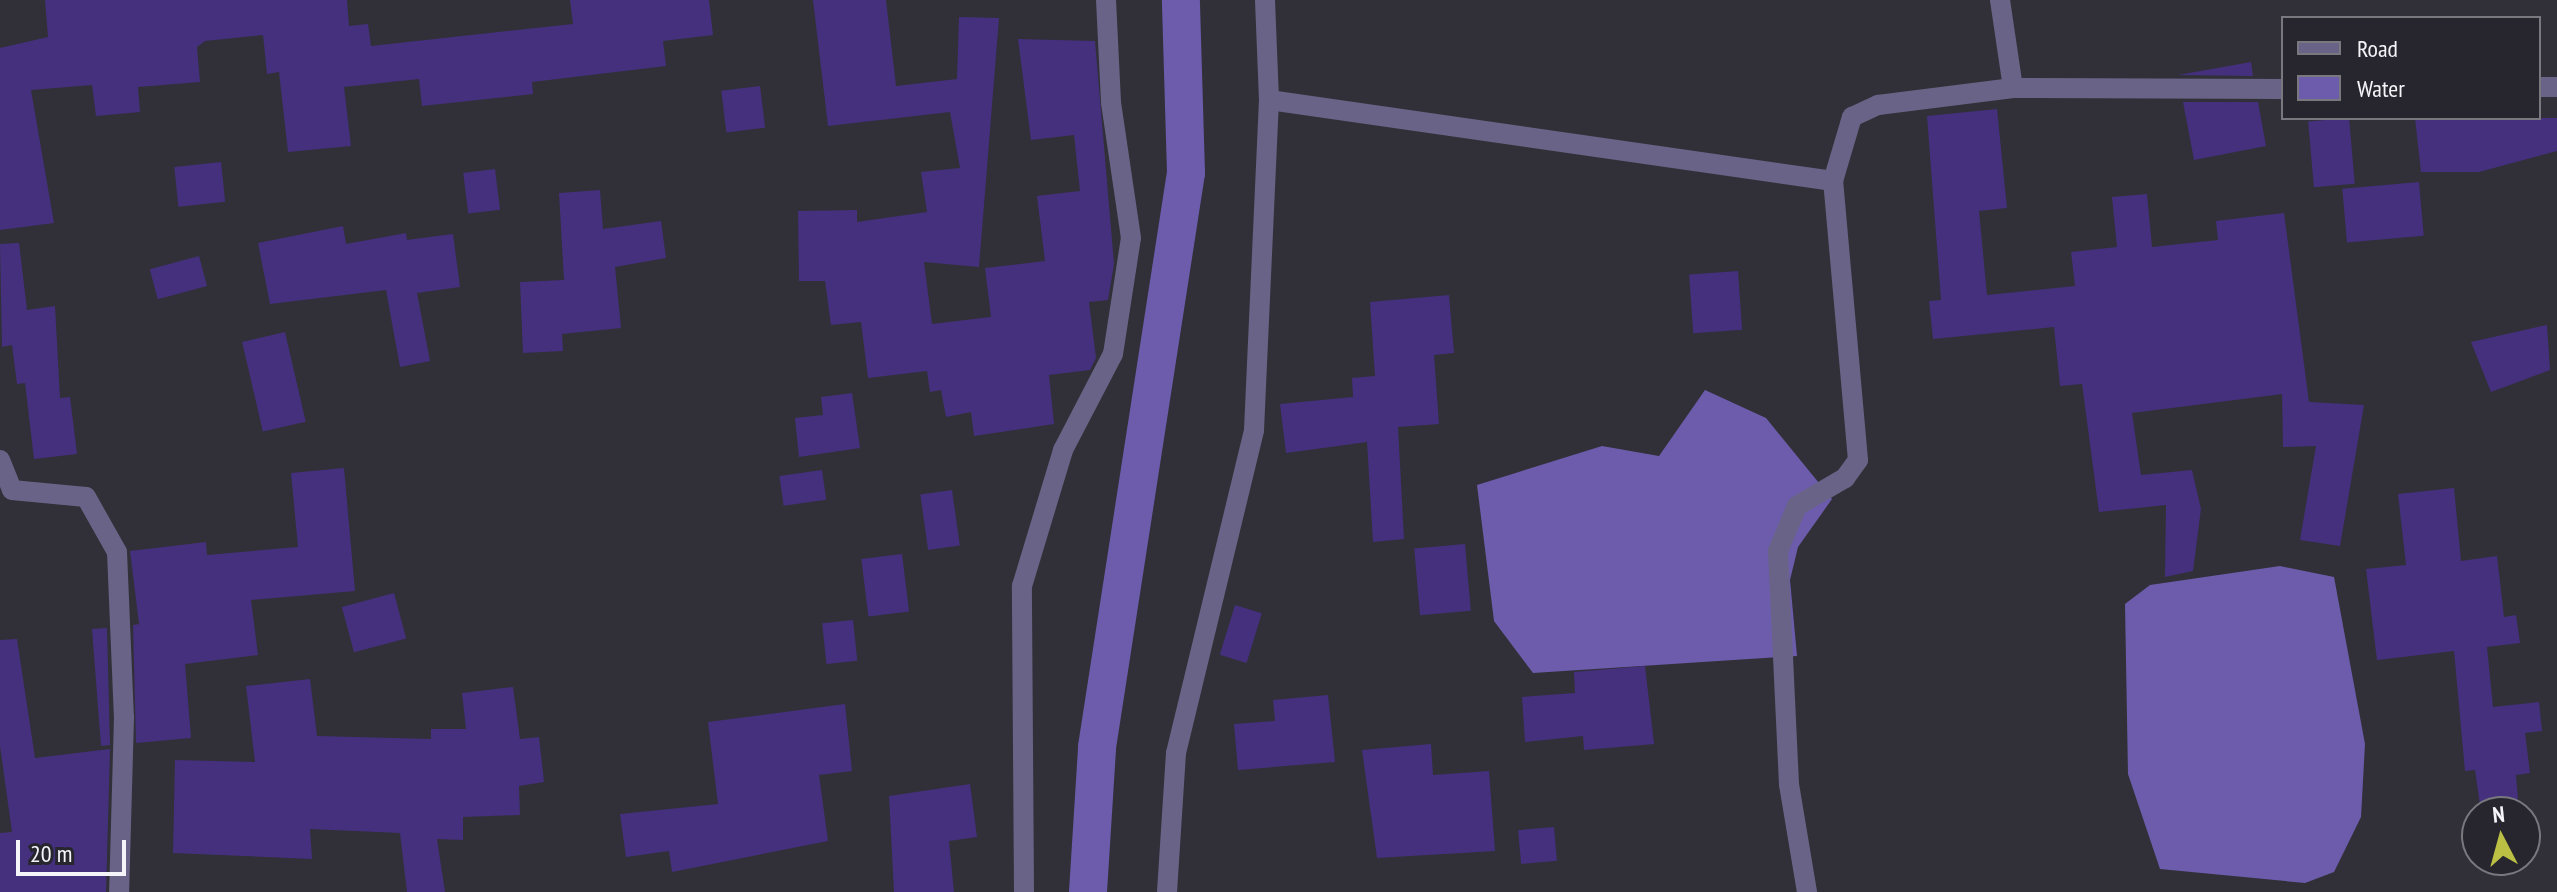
<!DOCTYPE html>
<html>
<head>
<meta charset="utf-8">
<style>
  body { margin:0 }
  #map { position:relative; width:2557px; height:892px; overflow:hidden; background:#313038; font-family:"PT Sans Narrow",sans-serif }
  div>[style] { position:absolute }
  [style*='--x'] { left:calc(var(--x)*1px); top:calc(var(--y)*1px); width:calc(var(--w)*1px); rotate:calc(var(--a)*1deg) }
  .water>* { inset:0; background:#6d5cac }
  .canal>* { height:38px; margin:-19px; padding:0 19px; transform-origin:19px; border-radius:19px; background:#6d5cac }
  .building>* { inset:0; background:#44307d; transform-origin:0 0 }
  .street>* { height:20px; margin:-10px; padding:0 10px; transform-origin:10px; border-radius:10px; background:#696487 }
  span { translate:-50% -50%; white-space:nowrap; text-align:center; line-height:1.15; -webkit-text-stroke:8px #27262e; paint-order:stroke }
  .legend { position:absolute; left:2281px; top:16px; width:260px; height:104px; box-sizing:border-box; background:#27262e; border:2px solid #79787f; margin:0; padding:10px 14px; list-style:none; font-size:24px; color:#f4f4f9 }
  .legend li { display:flex; align-items:center; gap:16px; height:40px }
  .legend b { width:40px; border:2px solid #79787f }
  .north { position:absolute; left:2461px; top:796px; width:80px; height:80px; box-sizing:border-box; background:#27262e; border:2px solid #79787f; border-radius:50%; rotate:354deg; font-size:22px; font-weight:700; line-height:32px; text-align:center; color:#f4f4f9 }
  .north::after { content:''; display:block; margin:auto; width:28px; height:36px; background:#bbc044; clip-path:polygon(50% 0,100% 100%,50% 72%,0 100%) }
  .scale { position:absolute; left:16px; top:840px; width:110px; height:36px; box-sizing:border-box; border:4px solid #f4f4f9; border-top:0; padding-left:10px; font-size:24px; line-height:28px; white-space:nowrap; color:#f4f4f9; -webkit-text-stroke:6px #27262e; paint-order:stroke }
</style>
</head>
<body>
<div id="map">
  <div class="water">
    <i style="clip-path:polygon(1705px 390px,1766px 418px,1832px 499px,1798px 547px,1790px 580px,1797px 656px,1533px 673px,1494px 621px,1477px 485px,1602px 446px,1659px 456px)"></i>
    <i style="clip-path:polygon(2280px 566px,2334px 577px,2365px 744px,2361px 817px,2334px 872px,2305px 883px,2160px 869px,2128px 774px,2125px 604px,2150px 585px)"></i>
  </div>
  <div class="canal">
    <i style="--x:1088;--y:892;--w:145;--a:-86.4"></i>
    <i style="--x:1097;--y:747;--w:581;--a:-81.19"></i>
    <i style="--x:1186;--y:173;--w:173;--a:-91.7"></i>
  </div>
  <div class="building">
    <i style="clip-path:polygon(45px 0,347px 0,349px 26px,368px 24px,371px 46px,573px 24px,570px 0,709px 0,713px 35px,663px 41px,666px 66px,532px 82px,533px 94px,422px 106px,419px 79px,344px 87px,351px 146px,288px 152px,279px 72px,267px 74px,263px 35px,205px 41px,197px 47px,200px 82px,138px 87px,140px 112px,96px 116px,92px 85px,31px 90px,54px 223px,0 230px,0 48px,48px 37px)"></i>
    <i style="clip-path:polygon(813px 0,886px 0,896px 86px,957px 79px,959px 17px,999px 18px,979px 267px,924px 262px,932px 324px,991px 317px,985px 268px,1045px 261px,1037px 196px,1080px 191px,1074px 135px,1031px 140px,1018px 39px,1095px 41px,1114px 264px,1108px 300px,1089px 302px,1096px 358px,1090px 370px,1049px 375px,1054px 424px,974px 436px,971px 412px,946px 417px,941px 390px,930px 392px,927px 371px,868px 378px,861px 322px,831px 325px,825px 281px,799px 281px,798px 211px,857px 210px,857px 222px,927px 212px,921px 172px,960px 168px,950px 112px,828px 126px)"></i>
    <i style="clip-path:polygon(2251px 62px,2253px 76px,2178px 75px)"></i>
    <i style="left:760px;top:86px;width:42px;height:39px;rotate:83deg"></i>
    <i style="clip-path:polygon(2183px 102px,2258px 102px,2266px 146px,2194px 160px)"></i>
    <i style="clip-path:polygon(1997px 109px,2007px 208px,1979px 211px,1987px 295px,2075px 286px,2071px 252px,2117px 247px,2112px 197px,2147px 194px,2152px 247px,2218px 240px,2216px 221px,2284px 213px,2309px 402px,2364px 405px,2340px 546px,2300px 540px,2316px 446px,2283px 447px,2282px 394px,2132px 413px,2141px 475px,2192px 470px,2201px 509px,2193px 571px,2165px 577px,2166px 505px,2099px 512px,2082px 384px,2060px 386px,2054px 327px,1933px 339px,1929px 301px,1941px 300px,1927px 116px)"></i>
    <i style="left:2349px;top:118px;width:66px;height:41px;rotate:85deg"></i>
    <i style="clip-path:polygon(2415px 118px,2557px 118px,2557px 151px,2479px 172px,2421px 172px)"></i>
    <i style="left:221px;top:162px;width:40px;height:47px;rotate:84deg"></i>
    <i style="left:495px;top:169px;width:41px;height:32px;rotate:83deg"></i>
    <i style="left:2419px;top:182px;width:54px;height:77px;rotate:85deg"></i>
    <i style="clip-path:polygon(600px 190px,603px 229px,661px 221px,666px 258px,615px 267px,621px 328px,562px 334px,563px 351px,523px 353px,520px 282px,564px 280px,559px 193px)"></i>
    <i style="clip-path:polygon(343px 226px,346px 244px,406px 233px,407px 240px,453px 234px,460px 287px,417px 293px,430px 361px,400px 367px,386px 290px,270px 304px,258px 243px)"></i>
    <i style="clip-path:polygon(19px 243px,27px 310px,55px 306px,60px 398px,70px 397px,77px 454px,34px 459px,25px 383px,17px 384px,12px 345px,2px 347px,0 244px)"></i>
    <i style="left:199px;top:256px;width:31px;height:51px;rotate:75deg"></i>
    <i style="left:1738px;top:271px;width:59px;height:49px;rotate:86deg"></i>
    <i style="clip-path:polygon(1449px 295px,1454px 353px,1434px 355px,1439px 424px,1398px 427px,1404px 539px,1373px 542px,1367px 442px,1286px 453px,1280px 404px,1353px 397px,1352px 378px,1375px 376px,1370px 302px)"></i>
    <i style="clip-path:polygon(2547px 325px,2550px 370px,2491px 392px,2471px 342px)"></i>
    <i style="left:285px;top:332px;width:92px;height:44px;rotate:77deg"></i>
    <i style="clip-path:polygon(852px 393px,860px 448px,799px 457px,795px 418px,823px 415px,821px 397px)"></i>
    <i style="clip-path:polygon(344px 468px,355px 591px,251px 600px,258px 655px,185px 664px,191px 738px,136px 743px,133px 625px,139px 624px,130px 551px,206px 542px,207px 555px,298px 547px,291px 473px)"></i>
    <i style="left:822px;top:470px;width:30px;height:43px;rotate:82deg"></i>
    <i style="clip-path:polygon(2454px 488px,2461px 561px,2497px 556px,2504px 617px,2516px 615px,2520px 643px,2487px 647px,2493px 707px,2539px 702px,2542px 731px,2525px 733px,2530px 773px,2516px 775px,2518px 800px,2480px 805px,2475px 770px,2465px 771px,2454px 651px,2377px 660px,2366px 569px,2406px 565px,2398px 494px)"></i>
    <i style="left:952px;top:490px;width:56px;height:32px;rotate:82deg"></i>
    <i style="left:1465px;top:544px;width:67px;height:51px;rotate:85deg"></i>
    <i style="left:902px;top:554px;width:58px;height:41px;rotate:83deg"></i>
    <i style="left:394px;top:593px;width:47px;height:54px;rotate:75deg"></i>
    <i style="left:1235px;top:605px;width:28px;height:52px;rotate:17deg"></i>
    <i style="left:853px;top:620px;width:41px;height:31px;rotate:84deg"></i>
    <i style="clip-path:polygon(107px 628px,110px 745px,101px 746px,92px 629px)"></i>
    <i style="clip-path:polygon(17px 639px,35px 758px,110px 749px,106px 892px,0 892px,0 833px,12px 832px,0 746px,0 640px)"></i>
    <i style="clip-path:polygon(1645px 666px,1654px 744px,1584px 750px,1583px 736px,1525px 742px,1522px 697px,1575px 693px,1574px 672px)"></i>
    <i style="clip-path:polygon(310px 679px,317px 736px,431px 739px,431px 729px,466px 729px,462px 693px,513px 687px,520px 739px,539px 737px,544px 782px,519px 786px,520px 815px,463px 817px,463px 840px,437px 839px,445px 892px,407px 892px,400px 833px,310px 829px,312px 859px,173px 853px,175px 760px,255px 762px,246px 686px)"></i>
    <i style="clip-path:polygon(1328px 695px,1335px 762px,1238px 770px,1234px 724px,1275px 721px,1273px 700px)"></i>
    <i style="clip-path:polygon(845px 704px,852px 771px,819px 775px,828px 841px,672px 872px,669px 851px,626px 857px,620px 814px,718px 804px,708px 722px)"></i>
    <i style="clip-path:polygon(1431px 744px,1433px 775px,1489px 771px,1495px 851px,1377px 858px,1362px 750px)"></i>
    <i style="clip-path:polygon(970px 784px,977px 837px,949px 841px,954px 892px,894px 892px,889px 796px)"></i>
    <i style="left:1554px;top:827px;width:34px;height:36px;rotate:85deg"></i>
  </div>
  <div class="street">
    <i style="--x:2539;--y:87;--w:18;--a:0"></i>
    <i style="--x:2013;--y:88;--w:270;--a:0.2"></i>
    <i style="--x:1269;--y:100;--w:570;--a:8.17"></i>
    <i style="--x:0;--y:460;--w:32;--a:68"></i>
    <i style="--x:12;--y:490;--w:74;--a:5.4"></i>
    <i style="--x:86;--y:497;--w:63;--a:60.6"></i>
    <i style="--x:117;--y:552;--w:165;--a:87.6"></i>
    <i style="--x:124;--y:717;--w:175;--a:91.6"></i>
    <i style="--x:1024;--y:892;--w:306;--a:-90.4"></i>
    <i style="--x:1022;--y:586;--w:142;--a:-73.2"></i>
    <i style="--x:1063;--y:450;--w:108;--a:-62.5"></i>
    <i style="--x:1113;--y:354;--w:117;--a:-81.2"></i>
    <i style="--x:1131;--y:238;--w:137;--a:-98.4"></i>
    <i style="--x:1111;--y:102;--w:102;--a:-92.8"></i>
    <i style="--x:1167;--y:892;--w:139;--a:-86.3"></i>
    <i style="--x:1176;--y:753;--w:332;--a:-76.4"></i>
    <i style="--x:1254;--y:430;--w:330;--a:-87.4"></i>
    <i style="--x:1269;--y:100;--w:100;--a:-92.3"></i>
    <i style="--x:1807;--y:892;--w:109;--a:-99.5"></i>
    <i style="--x:1789;--y:784;--w:233;--a:-92.7"></i>
    <i style="--x:1778;--y:551;--w:49;--a:-67.1"></i>
    <i style="--x:1797;--y:506;--w:56;--a:-30.3"></i>
    <i style="--x:1845;--y:478;--w:22;--a:-54"></i>
    <i style="--x:1858;--y:460;--w:280;--a:-95.1"></i>
    <i style="--x:1833;--y:181;--w:67;--a:-73.5"></i>
    <i style="--x:1852;--y:117;--w:29;--a:-25"></i>
    <i style="--x:1878;--y:105;--w:136;--a:-7.2"></i>
    <i style="--x:2013;--y:88;--w:89;--a:-98.4"></i>
  </div>
  <ul class="legend">
  <li><b style="height:10px;background:#696487"></b>Road</li>
  <li><b style="height:22px;background:#6d5cac"></b>Water</li>
  </ul>
  <div class="north">N</div>
  <div class="scale">20 m</div>
</div>
</body>
</html>
